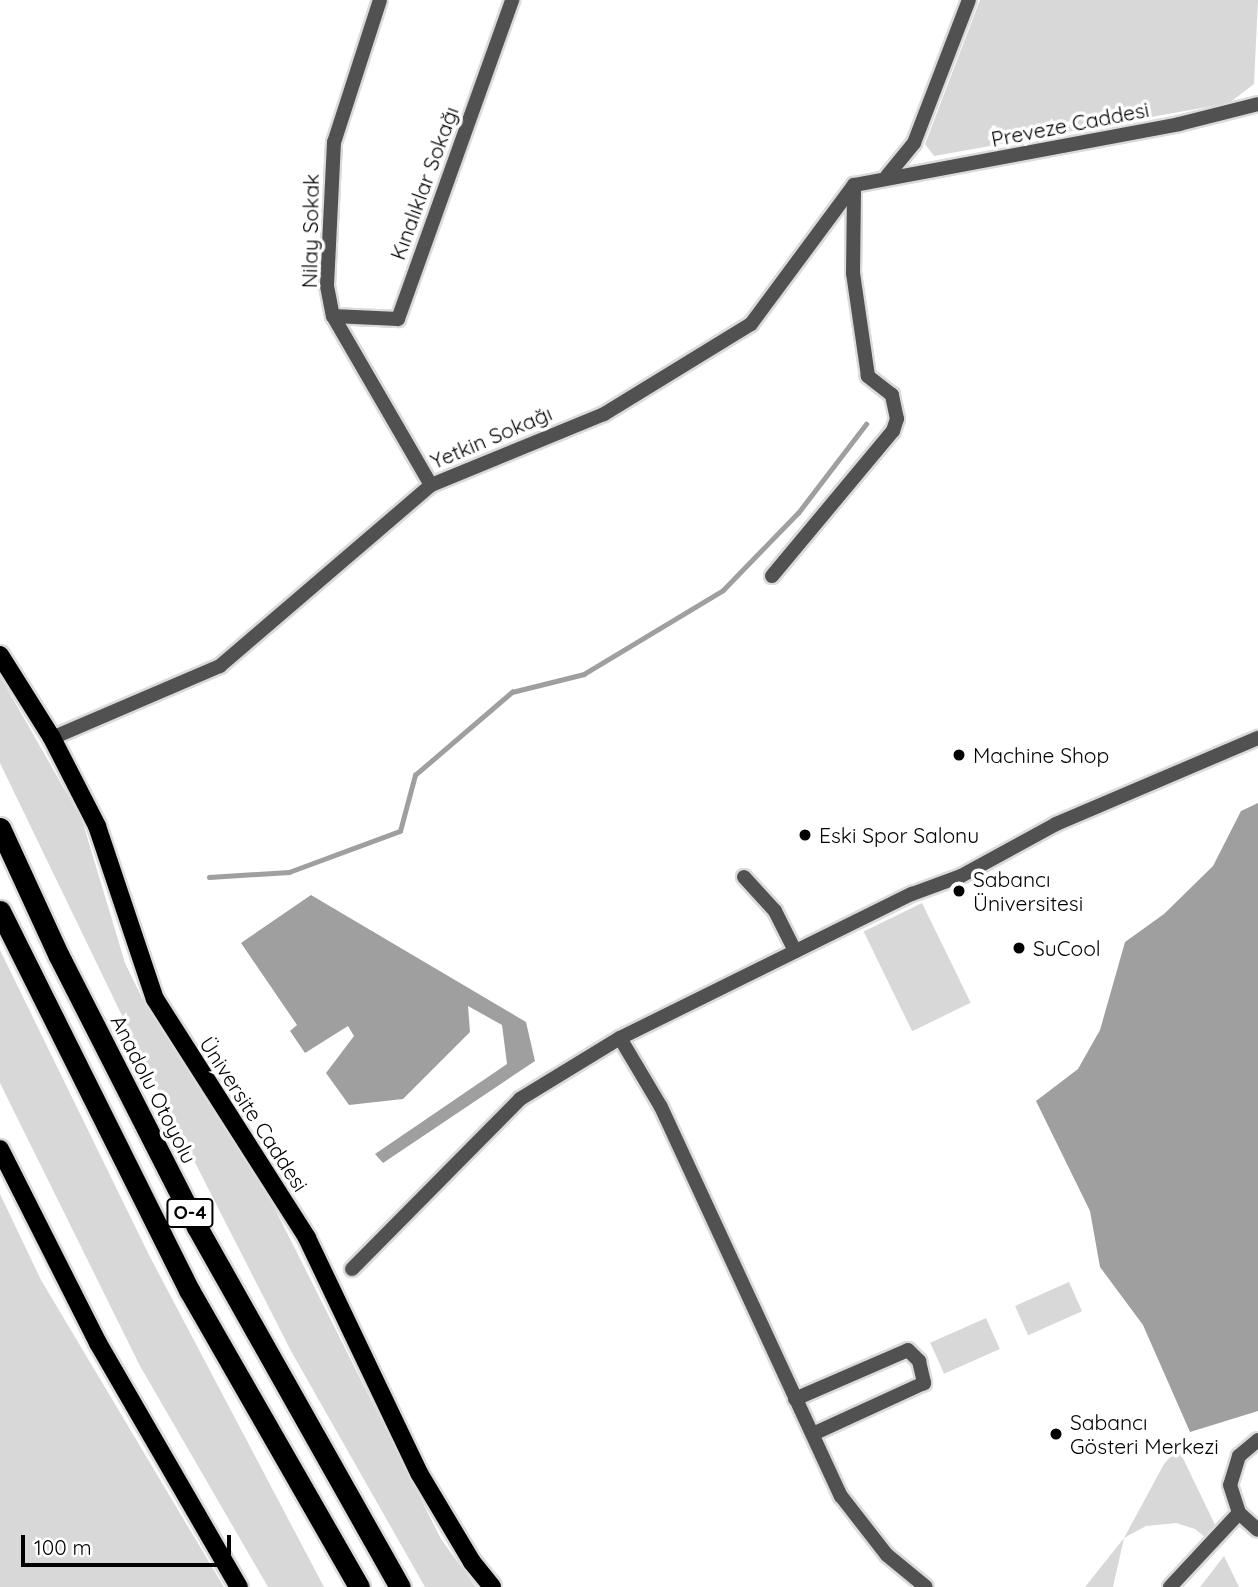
<!DOCTYPE html>
<html>
<head>
<meta charset="utf-8">
<style>
  body { margin:0 }
  #map { position:relative; width:1258px; height:1587px; overflow:hidden; background:#fff; font-family:Quicksand,sans-serif }
  div>[style] { position:absolute }
  [style*='--x'] { left:calc(var(--x)*1px); top:calc(var(--y)*1px); width:calc(var(--w)*1px); rotate:calc(var(--a)*1deg) }
  .green>* { inset:0; background:#d8d8d8; transform-origin:0 0 }
  .water>* { inset:0; background:#9f9f9f }
  .stream>* { height:4.5px; margin:-2.25px; padding:0 2.25px; transform-origin:2.25px; border-radius:2.25px; background:#9f9f9f }
  .roads { filter:drop-shadow(2px 0 #dbdbdb) drop-shadow(-2px 0 #dbdbdb) drop-shadow(0 2px #dbdbdb) drop-shadow(0 -2px #dbdbdb) }
  .street>* { height:14px; margin:-7px; padding:0 7px; transform-origin:7px; border-radius:7px; background:#515151 }
  .primary>* { height:18px; margin:-9px; padding:0 9px; transform-origin:9px; border-radius:9px; background:#000 }
  .highway>* { height:21px; margin:-10.5px; padding:0 10.5px; transform-origin:10.5px; border-radius:10.5px; background:#000 }
  .dots>* { width:19px; height:19px; translate:-50% -50%; box-sizing:border-box; border:4px solid #fff; border-radius:50% }
  span { translate:-50% -50%; white-space:nowrap; text-align:center; line-height:1.15; -webkit-text-stroke:7px #fff; paint-order:stroke }
  .shield-label span { padding:2px 5px; background:#fff; border:2px solid; border-radius:5px; -webkit-text-stroke-width:0 }
  .shield-label { font-size:19px; color:#000; font-weight:700 }
  .street-label { font-size:21px; color:#000 }
  .poi-label { font-size:21px; color:#000 }
  .left { translate:0 -50%; text-align:left }
  .scale { position:absolute; left:21px; top:1535px; width:210px; height:32px; box-sizing:border-box; border:4px solid #000; border-top:0; padding-left:9px; font-size:21px; line-height:24px; white-space:nowrap; color:#000; -webkit-text-stroke:5px #fff; paint-order:stroke }
</style>
</head>
<body>
<div id="map">
  <div class="green">
    <i style="clip-path:polygon(980px 0,1258px 0,1254px 84px,1229px 103px,934px 156px,925px 144px)"></i>
    <i style="clip-path:polygon(0 676px,82px 820px,125px 963px,145px 1004px,273px 1205px,441px 1539px,476px 1587px,425px 1587px,291px 1351px,155px 1084px,0 763px)"></i>
    <i style="left:922px;top:903px;width:111px;height:65px;rotate:64deg"></i>
    <i style="clip-path:polygon(0 950px,149px 1255px,324px 1587px,268px 1587px,140px 1366px,0 1083px)"></i>
    <i style="clip-path:polygon(0 1194px,41px 1280px,224px 1587px,0 1587px)"></i>
    <i style="left:1069px;top:1282px;width:32px;height:59px;rotate:66deg"></i>
    <i style="left:986px;top:1318px;width:34px;height:61px;rotate:66deg"></i>
    <i style="clip-path:polygon(1178px 1448px,1219px 1533px,1211px 1542px,1195px 1529px,1176px 1523px,1146px 1526px,1124px 1538px,1113px 1587px,1085px 1587px,1124px 1538px,1164px 1464px)"></i>
    <i style="clip-path:polygon(1224px 1556px,1239px 1587px,1200px 1587px)"></i>
  </div>
  <div class="water">
    <i style="clip-path:polygon(1258px 803px,1258px 1411px,1190px 1432px,1143px 1325px,1100px 1267px,1090px 1211px,1036px 1101px,1078px 1069px,1100px 1030px,1125px 942px,1164px 914px,1213px 866px,1241px 811px)"></i>
    <i style="clip-path:polygon(311px 895px,526px 1022px,535px 1061px,383px 1163px,375px 1154px,507px 1064px,502px 1025px,468px 1006px,470px 1032px,403px 1099px,349px 1105px,326px 1073px,354px 1036px,348px 1026px,305px 1053px,290px 1031px,297px 1025px,241px 943px)"></i>
  </div>
  <div class="stream">
    <i style="--x:209;--y:877;--w:80;--a:-3.6"></i>
    <i style="--x:289;--y:872;--w:118;--a:-20.3"></i>
    <i style="--x:400;--y:831;--w:58;--a:-75"></i>
    <i style="--x:415;--y:775;--w:128;--a:-40.6"></i>
    <i style="--x:512;--y:692;--w:74;--a:-14"></i>
    <i style="--x:584;--y:674;--w:162;--a:-31.1"></i>
    <i style="--x:723;--y:590;--w:107;--a:-45.8"></i>
    <i style="--x:798;--y:513;--w:112;--a:-52.6"></i>
  </div>
  <div class="roads">
    <div class="street">
      <i style="--x:380;--y:0;--w:149;--a:107.9"></i>
      <i style="--x:334;--y:142;--w:144;--a:92.8"></i>
      <i style="--x:327;--y:286;--w:31;--a:79"></i>
      <i style="--x:333;--y:316;--w:195;--a:59.9"></i>
      <i style="--x:887;--y:176;--w:43;--a:-50.7"></i>
      <i style="--x:914;--y:143;--w:153;--a:-69"></i>
      <i style="--x:333;--y:316;--w:65;--a:2.6"></i>
      <i style="--x:398;--y:319;--w:339;--a:-70.3"></i>
      <i style="--x:772;--y:576;--w:189;--a:-50.2"></i>
      <i style="--x:893;--y:431;--w:13;--a:-72"></i>
      <i style="--x:897;--y:419;--w:25;--a:-102"></i>
      <i style="--x:892;--y:395;--w:31;--a:-142"></i>
      <i style="--x:868;--y:376;--w:104;--a:-98.3"></i>
      <i style="--x:853;--y:273;--w:88;--a:-89.3"></i>
      <i style="--x:52;--y:738;--w:183;--a:-23.2"></i>
      <i style="--x:220;--y:666;--w:278;--a:-40.6"></i>
      <i style="--x:431;--y:485;--w:187;--a:-22.3"></i>
      <i style="--x:604;--y:414;--w:172;--a:-31.5"></i>
      <i style="--x:751;--y:324;--w:173;--a:-53.5"></i>
      <i style="--x:854;--y:185;--w:331;--a:-10.6"></i>
      <i style="--x:1179;--y:124;--w:81;--a:-14.2"></i>
      <i style="--x:744;--y:877;--w:46;--a:47.6"></i>
      <i style="--x:775;--y:911;--w:45;--a:63.4"></i>
      <i style="--x:620;--y:1038;--w:326;--a:-26.3"></i>
      <i style="--x:912;--y:894;--w:52;--a:-20.2"></i>
      <i style="--x:961;--y:876;--w:108;--a:-28.7"></i>
      <i style="--x:1056;--y:824;--w:220;--a:-23.1"></i>
      <i style="--x:352;--y:1269;--w:239;--a:-45.3"></i>
      <i style="--x:520;--y:1099;--w:117;--a:-31.4"></i>
      <i style="--x:620;--y:1038;--w:80;--a:59.3"></i>
      <i style="--x:661;--y:1107;--w:429;--a:65.2"></i>
      <i style="--x:841;--y:1496;--w:75;--a:52.1"></i>
      <i style="--x:887;--y:1555;--w:50;--a:39.4"></i>
      <i style="--x:795;--y:1399;--w:123;--a:-23.4"></i>
      <i style="--x:908;--y:1350;--w:16;--a:45"></i>
      <i style="--x:919;--y:1361;--w:23;--a:77"></i>
      <i style="--x:924;--y:1383;--w:122;--a:155.3"></i>
      <i style="--x:1258;--y:1440;--w:25;--a:140"></i>
      <i style="--x:1239;--y:1456;--w:30;--a:107"></i>
      <i style="--x:1230;--y:1485;--w:29;--a:72"></i>
      <i style="--x:1239;--y:1513;--w:25;--a:42"></i>
      <i style="--x:1170;--y:1587;--w:101;--a:-47"></i>
    </div>
    <div class="primary">
      <i style="--x:0;--y:655;--w:98;--a:57.9"></i>
      <i style="--x:52;--y:738;--w:99;--a:62.9"></i>
      <i style="--x:97;--y:826;--w:182;--a:71.5"></i>
      <i style="--x:155;--y:999;--w:283;--a:57.5"></i>
      <i style="--x:307;--y:1238;--w:260;--a:64.5"></i>
      <i style="--x:419;--y:1473;--w:104;--a:59.2"></i>
      <i style="--x:472;--y:1562;--w:32;--a:51"></i>
      <i style="--x:0;--y:1149;--w:217;--a:63.2"></i>
      <i style="--x:98;--y:1343;--w:282;--a:60"></i>
    </div>
    <div class="highway">
      <i style="--x:0;--y:828;--w:141;--a:65.3"></i>
      <i style="--x:59;--y:956;--w:304;--a:63"></i>
      <i style="--x:197;--y:1227;--w:413;--a:60.6"></i>
      <i style="--x:0;--y:911;--w:424;--a:63.5"></i>
      <i style="--x:189;--y:1290;--w:342;--a:60.2"></i>
    </div>
  </div>
  <div class="dots">
    <i style="left:959px;top:755px;background:#000"></i>
    <i style="left:805px;top:835px;background:#000"></i>
    <i style="left:959px;top:891px;background:#000"></i>
    <i style="left:1019px;top:948px;background:#000"></i>
    <i style="left:1056px;top:1434px;background:#000"></i>
  </div>
  <div class="shield-label">
    <span style="left:190px;top:1213px">O-4</span>
  </div>
  <div class="street-label">
    <span style="left:1070px;top:124px;rotate:-11deg">Preveze Caddesi</span>
    <span style="left:424px;top:183px;rotate:-70deg">Kınalıklar Sokağı</span>
    <span style="left:310px;top:231px;rotate:-89deg">Nilay Sokak</span>
    <span style="left:491px;top:437px;rotate:-23deg">Yetkin Sokağı</span>
    <span style="left:154px;top:1089px;rotate:63deg">Anadolu Otoyolu</span>
    <span style="left:254px;top:1114px;rotate:57deg">Üniversite Caddesi</span>
  </div>
  <div class="poi-label">
    <span class="left" style="left:973px;top:755px">Machine Shop</span>
    <span class="left" style="left:819px;top:835px">Eski Spor Salonu</span>
    <span class="left" style="left:973px;top:891px">Sabancı<br>Üniversitesi</span>
    <span class="left" style="left:1033px;top:948px">SuCool</span>
    <span class="left" style="left:1070px;top:1434px">Sabancı<br>Gösteri Merkezi</span>
  </div>
  <div class="scale">100 m</div>
</div>
</body>
</html>
